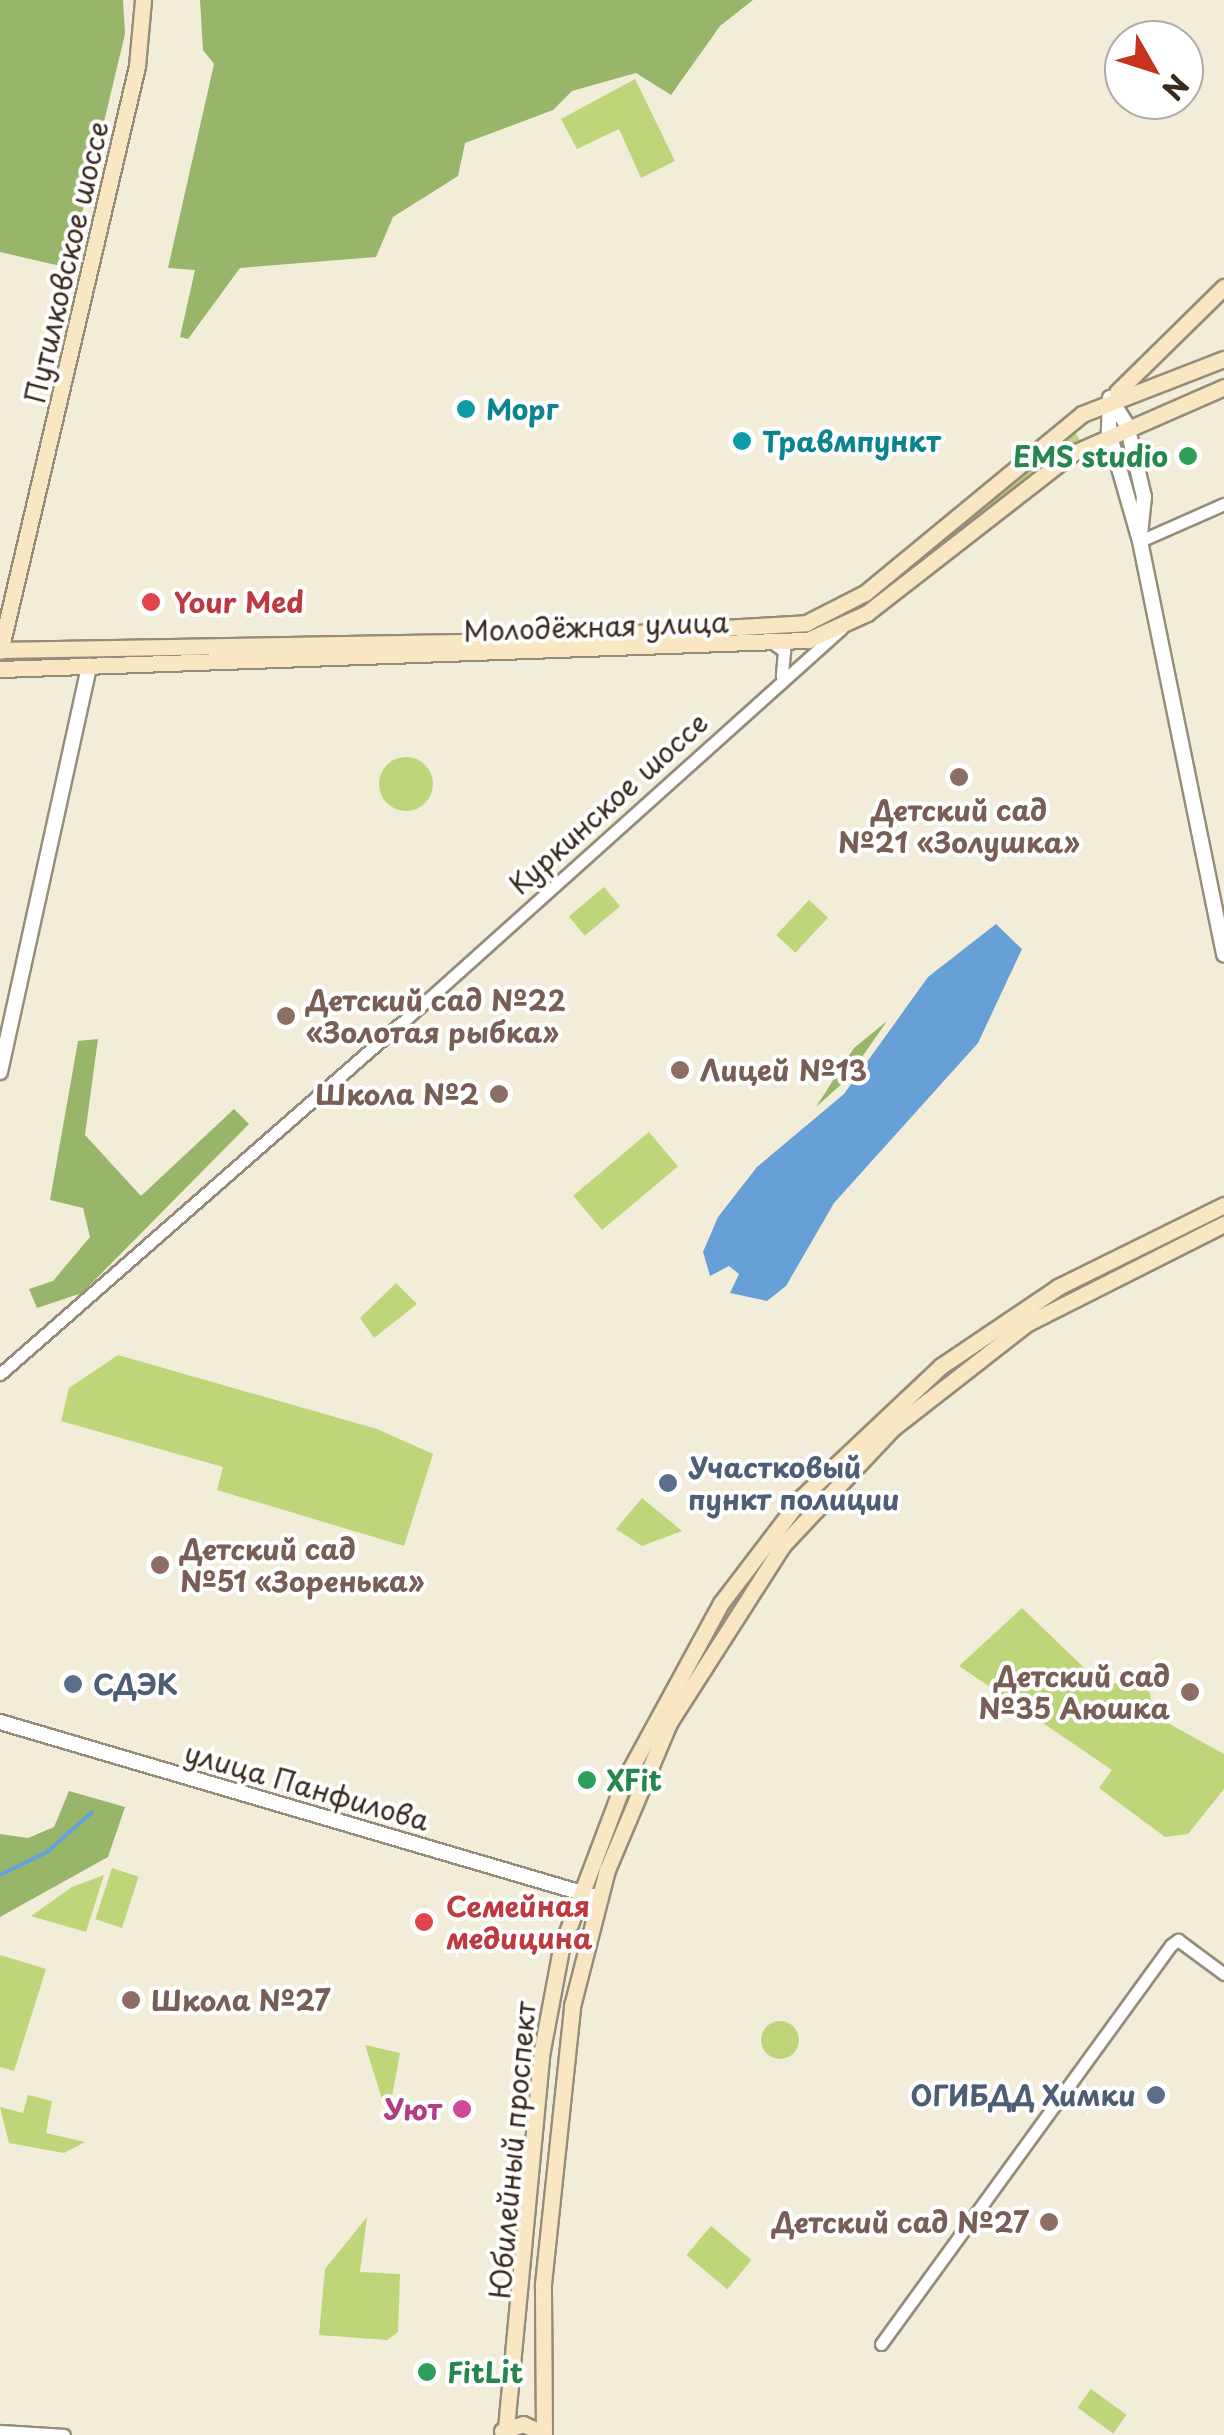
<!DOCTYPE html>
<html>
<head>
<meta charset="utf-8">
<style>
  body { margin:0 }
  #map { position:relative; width:1224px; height:2435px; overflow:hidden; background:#f1edd8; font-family:"Playpen Sans",sans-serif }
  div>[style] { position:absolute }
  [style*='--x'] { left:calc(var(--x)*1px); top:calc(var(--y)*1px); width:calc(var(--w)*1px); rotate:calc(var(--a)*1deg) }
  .green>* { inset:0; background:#bfd579; transform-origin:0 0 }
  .round { border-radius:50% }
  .forest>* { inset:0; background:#97b669 }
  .water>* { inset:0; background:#67a0d6 }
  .stream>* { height:4px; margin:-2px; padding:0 2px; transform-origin:2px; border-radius:2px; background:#67a0d6 }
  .roads { filter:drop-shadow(2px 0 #968c7b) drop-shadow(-2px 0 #968c7b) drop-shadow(0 2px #968c7b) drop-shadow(0 -2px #968c7b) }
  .minor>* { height:11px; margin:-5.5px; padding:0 5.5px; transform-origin:5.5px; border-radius:5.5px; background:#fff }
  .tertiary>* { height:14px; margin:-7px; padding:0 7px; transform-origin:7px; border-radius:7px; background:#fff }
  .secondary>* { height:15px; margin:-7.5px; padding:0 7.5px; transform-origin:7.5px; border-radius:7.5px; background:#f9e7c3 }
  .dots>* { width:28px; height:28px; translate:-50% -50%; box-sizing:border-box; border:5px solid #fff; border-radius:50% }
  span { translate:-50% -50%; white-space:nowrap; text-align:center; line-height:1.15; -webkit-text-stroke:8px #fff; paint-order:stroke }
  .street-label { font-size:28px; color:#3b2a1e }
  .culture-label { font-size:28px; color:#0d838f; font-weight:700 }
  .left { translate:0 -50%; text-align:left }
  .leisure-label { font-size:28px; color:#27864d; font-weight:700 }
  .right { translate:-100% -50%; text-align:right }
  .health-label { font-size:28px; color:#be3a42; font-weight:700 }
  .education-label { font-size:28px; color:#785e54; font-weight:700 }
  .service-label { font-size:28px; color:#4e5e75; font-weight:700 }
  .hotel-label { font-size:28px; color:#b23c85; font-weight:700 }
  .north { position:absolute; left:1104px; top:20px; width:100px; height:100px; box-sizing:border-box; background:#fff; border:2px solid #b1aaa5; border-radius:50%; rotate:129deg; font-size:28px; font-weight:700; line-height:40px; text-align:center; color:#3b2a1e }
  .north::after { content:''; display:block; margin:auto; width:35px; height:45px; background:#c8321e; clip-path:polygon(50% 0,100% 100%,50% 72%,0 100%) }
</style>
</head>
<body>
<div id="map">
  <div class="green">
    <i style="clip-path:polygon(635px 79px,675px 161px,641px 178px,619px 129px,577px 149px,561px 119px)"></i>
    <i style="clip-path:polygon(1074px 430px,1080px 441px,945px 540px,1024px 468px)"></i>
    <i class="round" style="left:379px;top:757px;width:54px;height:54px"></i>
    <i style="left:604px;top:887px;width:25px;height:46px;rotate:50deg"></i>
    <i style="left:809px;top:900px;width:26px;height:48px;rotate:43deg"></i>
    <i style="left:649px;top:1132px;width:45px;height:99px;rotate:50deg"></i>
    <i style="clip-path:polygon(396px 1283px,417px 1304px,374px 1338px,360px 1318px)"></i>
    <i style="clip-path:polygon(118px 1355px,377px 1429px,433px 1454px,404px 1546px,217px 1490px,223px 1467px,61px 1421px,69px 1388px)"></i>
    <i style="clip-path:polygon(642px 1498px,682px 1531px,642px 1546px,616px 1529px)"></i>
    <i style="clip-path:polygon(1022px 1608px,1104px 1687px,1145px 1674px,1155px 1716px,1224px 1754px,1224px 1789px,1188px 1834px,1165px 1837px,1099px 1788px,1112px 1770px,959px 1666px)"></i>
    <i style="left:112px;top:1868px;width:28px;height:54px;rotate:18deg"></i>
    <i style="clip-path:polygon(104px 1875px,86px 1932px,31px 1916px,72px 1887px)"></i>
    <i style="clip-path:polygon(0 1955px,46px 1969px,14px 2071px,0 2067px)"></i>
    <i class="round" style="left:761px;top:2021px;width:38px;height:38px"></i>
    <i style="clip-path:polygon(365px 2045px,400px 2053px,388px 2118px)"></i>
    <i style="clip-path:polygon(28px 2095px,52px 2101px,46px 2133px,85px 2142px,64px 2153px,9px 2143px,0 2107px,23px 2113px)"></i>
    <i style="clip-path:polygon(367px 2217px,360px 2272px,400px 2274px,398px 2332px,387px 2340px,319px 2335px,325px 2269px)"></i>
    <i style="left:711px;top:2226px;width:53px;height:38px;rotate:40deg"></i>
    <i style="left:1091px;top:2389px;width:44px;height:23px;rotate:36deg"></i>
  </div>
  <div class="forest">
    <i style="clip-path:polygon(0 0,123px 0,125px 34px,69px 268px,0 252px)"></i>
    <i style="clip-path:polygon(200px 0,753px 0,720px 26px,671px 95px,636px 73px,572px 91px,553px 110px,465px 143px,458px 176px,393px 217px,376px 257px,240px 268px,188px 339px,180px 337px,195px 270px,168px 268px,214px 64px,203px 50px)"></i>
    <i style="clip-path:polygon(887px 1021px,846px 1080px,816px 1107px,854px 1048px)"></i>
    <i style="clip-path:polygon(98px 1039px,85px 1135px,141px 1196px,234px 1109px,249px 1124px,82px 1293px,37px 1308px,29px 1289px,53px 1281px,90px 1237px,83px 1208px,50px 1200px,78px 1041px)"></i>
    <i style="clip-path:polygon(69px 1791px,125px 1807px,108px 1857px,0 1917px,0 1834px,28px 1838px,54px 1827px)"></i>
  </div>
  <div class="water">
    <i style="clip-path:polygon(996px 924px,1022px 949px,978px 1043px,834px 1203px,786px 1286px,767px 1301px,730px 1293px,739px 1274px,729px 1266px,710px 1276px,703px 1252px,718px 1217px,757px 1167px,844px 1094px,928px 977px)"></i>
  </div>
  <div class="stream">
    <i style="--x:0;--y:1875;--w:52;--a:-26.1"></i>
    <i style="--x:47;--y:1852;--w:60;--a:-41.6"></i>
  </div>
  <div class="roads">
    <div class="minor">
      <i style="--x:1140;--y:541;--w:92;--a:-23.8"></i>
      <i style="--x:773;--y:643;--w:14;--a:36"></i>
      <i style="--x:784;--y:651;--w:25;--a:95"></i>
      <i style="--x:405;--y:1020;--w:586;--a:-41.89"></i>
      <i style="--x:0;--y:1374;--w:533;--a:-41.2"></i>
      <i style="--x:881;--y:2344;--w:493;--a:-54"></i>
      <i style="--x:1171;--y:1945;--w:9;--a:-36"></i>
      <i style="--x:1178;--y:1940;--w:57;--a:36.5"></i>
      <i style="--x:0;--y:2431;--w:64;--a:3.6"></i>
    </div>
    <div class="tertiary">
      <i style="--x:1110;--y:398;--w:35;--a:92"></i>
      <i style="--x:1109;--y:433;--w:112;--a:74"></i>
      <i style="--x:1140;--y:541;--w:422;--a:78.5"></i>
      <i style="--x:1110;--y:398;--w:32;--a:58"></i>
      <i style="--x:1127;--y:425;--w:74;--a:76.7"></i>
      <i style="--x:1144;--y:497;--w:38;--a:96"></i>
      <i style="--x:0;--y:1072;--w:416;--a:-77.6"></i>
      <i style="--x:0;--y:1722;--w:624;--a:16.37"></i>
    </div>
    <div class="secondary">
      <i style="--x:1117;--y:392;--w:150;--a:-44.5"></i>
      <i style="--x:0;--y:650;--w:496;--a:-1"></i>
      <i style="--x:496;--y:641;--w:311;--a:-3.3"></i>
      <i style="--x:806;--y:623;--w:66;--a:-27"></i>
      <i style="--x:865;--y:593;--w:281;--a:-39.5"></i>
      <i style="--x:1082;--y:414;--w:152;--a:-21.2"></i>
      <i style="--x:0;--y:651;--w:601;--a:-76.82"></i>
      <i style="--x:137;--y:66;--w:66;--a:-84.8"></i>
      <i style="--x:0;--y:669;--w:809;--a:-2.06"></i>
      <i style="--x:808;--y:640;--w:65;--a:-24.6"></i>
      <i style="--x:867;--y:613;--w:259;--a:-37.9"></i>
      <i style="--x:1071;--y:454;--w:167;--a:-23.6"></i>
      <i style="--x:506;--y:2428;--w:380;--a:-84.6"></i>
      <i style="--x:542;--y:2050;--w:104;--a:-79.4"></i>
      <i style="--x:561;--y:1948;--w:181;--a:-69.3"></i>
      <i style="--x:625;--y:1779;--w:200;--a:-61.4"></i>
      <i style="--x:721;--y:1603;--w:133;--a:-52.6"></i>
      <i style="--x:802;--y:1497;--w:191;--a:-43.3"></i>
      <i style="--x:941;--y:1366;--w:141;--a:-34"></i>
      <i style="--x:1058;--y:1287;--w:185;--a:-26.3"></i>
      <i style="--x:502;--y:2431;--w:22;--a:-18"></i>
      <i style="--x:523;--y:2424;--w:23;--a:25"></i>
      <i style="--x:544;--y:2435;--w:151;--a:-90.4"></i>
      <i style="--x:543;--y:2284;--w:280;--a:-84"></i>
      <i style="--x:572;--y:2006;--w:140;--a:-75.6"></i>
      <i style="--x:607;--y:1870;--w:160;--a:-67.1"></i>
      <i style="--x:669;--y:1723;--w:211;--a:-57.4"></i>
      <i style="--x:783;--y:1545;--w:161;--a:-46.8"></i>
      <i style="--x:893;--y:1428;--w:169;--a:-38"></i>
      <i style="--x:1026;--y:1324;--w:222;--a:-26.8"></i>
    </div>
  </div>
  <div class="dots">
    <i style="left:466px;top:409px;background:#0f9aa8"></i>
    <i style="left:742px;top:441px;background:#0f9aa8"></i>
    <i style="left:1188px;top:456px;background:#2e9e5b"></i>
    <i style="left:151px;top:602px;background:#e0444e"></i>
    <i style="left:959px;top:777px;background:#8d6e63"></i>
    <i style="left:286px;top:1016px;background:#8d6e63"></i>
    <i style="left:680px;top:1070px;background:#8d6e63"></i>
    <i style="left:499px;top:1094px;background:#8d6e63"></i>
    <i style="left:668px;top:1483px;background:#5c6f8a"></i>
    <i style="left:160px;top:1565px;background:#8d6e63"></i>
    <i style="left:73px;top:1684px;background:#5c6f8a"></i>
    <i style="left:1190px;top:1692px;background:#8d6e63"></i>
    <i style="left:587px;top:1780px;background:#2e9e5b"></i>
    <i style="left:424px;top:1922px;background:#e0444e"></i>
    <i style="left:131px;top:2000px;background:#8d6e63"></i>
    <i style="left:1156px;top:2095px;background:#5c6f8a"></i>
    <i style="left:462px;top:2109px;background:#d1479c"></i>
    <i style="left:1049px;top:2222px;background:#8d6e63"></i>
    <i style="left:427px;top:2372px;background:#2e9e5b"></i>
  </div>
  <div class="street-label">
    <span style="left:66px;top:262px;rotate:-77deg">Путилковское шоссе</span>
    <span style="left:596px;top:626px;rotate:-2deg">Молодёжная улица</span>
    <span style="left:608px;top:803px;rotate:-42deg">Куркинское шоссе</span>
    <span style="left:307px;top:1786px;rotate:16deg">улица Панфилова</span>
    <span style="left:512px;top:2150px;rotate:-85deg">Юбилейный проспект</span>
  </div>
  <div class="culture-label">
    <span class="left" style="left:486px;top:409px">Морг</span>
    <span class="left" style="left:762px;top:441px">Травмпункт</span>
  </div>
  <div class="leisure-label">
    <span class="right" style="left:1168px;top:456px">EMS studio</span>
    <span class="left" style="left:607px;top:1780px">XFit</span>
    <span class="left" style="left:447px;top:2372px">FitLit</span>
  </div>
  <div class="health-label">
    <span class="left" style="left:174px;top:602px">Your Med</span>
    <span class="left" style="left:446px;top:1922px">Семейная<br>медицина</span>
  </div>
  <div class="education-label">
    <span style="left:959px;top:826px">Детский сад<br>№21 «Золушка»</span>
    <span class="left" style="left:306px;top:1016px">Детский сад №22<br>«Золотая рыбка»</span>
    <span class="left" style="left:700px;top:1070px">Лицей №13</span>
    <span class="right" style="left:479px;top:1094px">Школа №2</span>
    <span class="left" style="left:180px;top:1565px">Детский сад<br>№51 «Зоренька»</span>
    <span class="right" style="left:1170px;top:1692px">Детский сад<br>№35 Аюшка</span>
    <span class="left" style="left:151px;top:2000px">Школа №27</span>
    <span class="right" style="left:1029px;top:2222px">Детский сад №27</span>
  </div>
  <div class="service-label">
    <span class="left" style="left:688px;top:1483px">Участковый<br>пункт полиции</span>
    <span class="left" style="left:93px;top:1684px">СДЭК</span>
    <span class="right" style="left:1136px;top:2095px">ОГИБДД Химки</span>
  </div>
  <div class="hotel-label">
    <span class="right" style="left:442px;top:2109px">Уют</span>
  </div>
  <div class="north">N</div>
</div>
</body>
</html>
